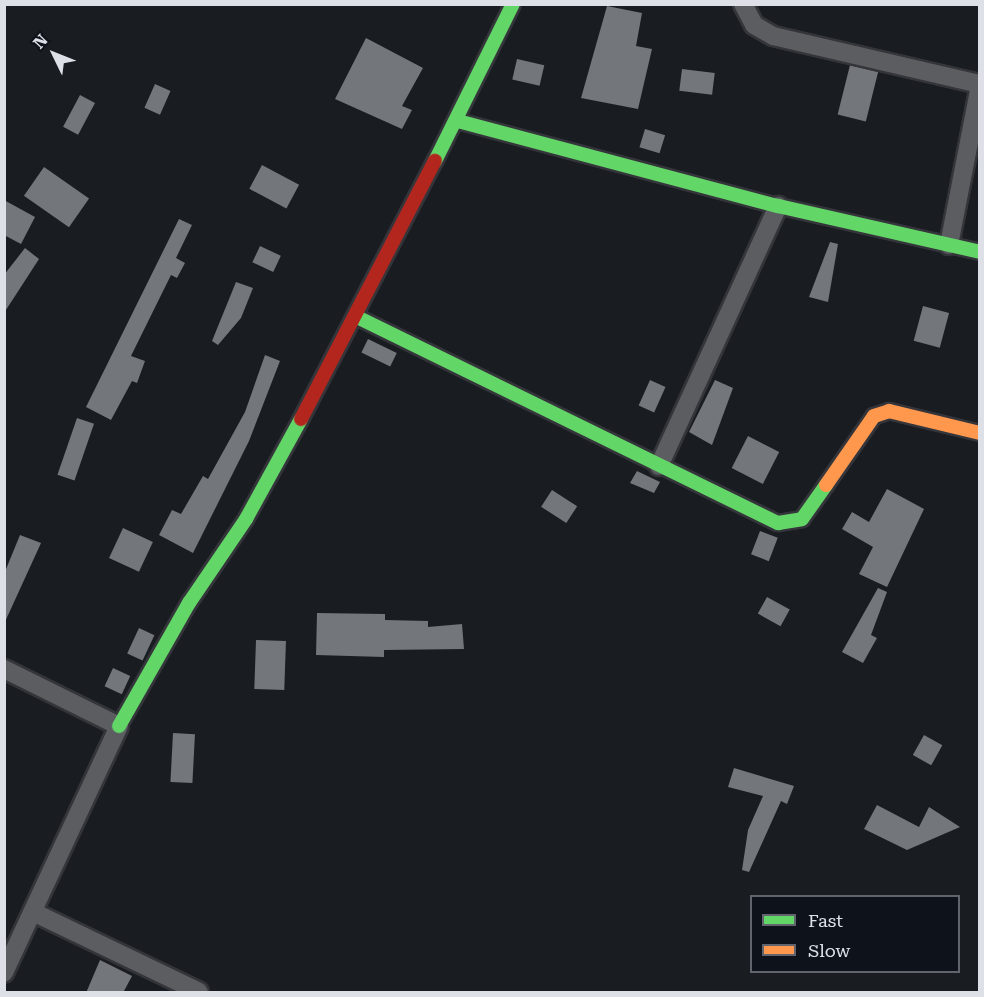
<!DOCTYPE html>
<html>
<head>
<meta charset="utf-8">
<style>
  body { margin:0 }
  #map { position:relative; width:984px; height:997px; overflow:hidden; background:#191c20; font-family:"Roboto Serif",serif }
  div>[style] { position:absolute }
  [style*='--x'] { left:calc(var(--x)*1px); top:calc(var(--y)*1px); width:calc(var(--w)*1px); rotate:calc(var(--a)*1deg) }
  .building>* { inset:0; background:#73767a; transform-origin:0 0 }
  .roads { filter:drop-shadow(2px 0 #34353a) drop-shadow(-2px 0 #34353a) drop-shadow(0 2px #34353a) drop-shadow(0 -2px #34353a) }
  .street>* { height:18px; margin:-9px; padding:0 9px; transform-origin:9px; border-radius:9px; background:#5b5d61 }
  .fast>* { height:14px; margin:-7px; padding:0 7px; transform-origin:7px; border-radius:7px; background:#63d668 }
  .slow>* { height:14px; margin:-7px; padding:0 7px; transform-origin:7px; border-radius:7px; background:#ff974d }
  .jam>* { height:14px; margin:-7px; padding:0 7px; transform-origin:7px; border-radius:7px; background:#b3261e }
  span { translate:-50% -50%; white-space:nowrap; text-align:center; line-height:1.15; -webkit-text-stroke:6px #0e121a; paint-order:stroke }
  .frame { position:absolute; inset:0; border:6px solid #dde0e6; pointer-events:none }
  .legend { position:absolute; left:750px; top:895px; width:210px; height:78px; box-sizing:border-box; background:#0e121a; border:2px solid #61646c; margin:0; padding:8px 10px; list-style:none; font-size:18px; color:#dde0e6 }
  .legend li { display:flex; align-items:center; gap:12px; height:30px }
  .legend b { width:30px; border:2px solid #61646c }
  .north { position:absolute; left:24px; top:24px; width:60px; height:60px; -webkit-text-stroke:4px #0e121a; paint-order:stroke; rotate:313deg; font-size:16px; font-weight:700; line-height:24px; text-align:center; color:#dde0e6 }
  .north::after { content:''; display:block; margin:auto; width:21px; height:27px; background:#dde0e6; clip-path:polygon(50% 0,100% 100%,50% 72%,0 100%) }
</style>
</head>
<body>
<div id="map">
  <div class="building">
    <i style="clip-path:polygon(607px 6px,642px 13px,636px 46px,652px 49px,638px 109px,581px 98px)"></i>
    <i style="clip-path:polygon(366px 38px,423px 68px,402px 106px,412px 110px,402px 129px,335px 99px)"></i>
    <i style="left:517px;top:59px;width:28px;height:21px;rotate:13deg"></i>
    <i style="left:850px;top:65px;width:29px;height:51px;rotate:14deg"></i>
    <i style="left:682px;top:69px;width:33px;height:22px;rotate:7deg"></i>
    <i style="left:155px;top:84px;width:17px;height:26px;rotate:24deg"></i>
    <i style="left:80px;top:95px;width:17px;height:36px;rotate:28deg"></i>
    <i style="left:645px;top:129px;width:21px;height:19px;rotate:17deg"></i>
    <i style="left:262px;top:165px;width:42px;height:27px;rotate:28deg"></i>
    <i style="left:44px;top:167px;width:55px;height:35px;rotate:35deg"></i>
    <i style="clip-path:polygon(4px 200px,35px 217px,21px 244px,4px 235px)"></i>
    <i style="clip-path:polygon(179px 219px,192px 225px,176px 258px,185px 263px,177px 278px,171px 275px,131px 356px,145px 361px,137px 383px,132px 381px,111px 420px,86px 407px)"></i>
    <i style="clip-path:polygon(830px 242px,838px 244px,828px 302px,809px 297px)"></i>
    <i style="left:260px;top:246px;width:23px;height:18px;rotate:25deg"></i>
    <i style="clip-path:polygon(25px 248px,39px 259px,4px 313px,4px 275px)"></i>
    <i style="clip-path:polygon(236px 282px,253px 288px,241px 318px,218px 345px,212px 341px)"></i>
    <i style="left:923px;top:306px;width:27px;height:36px;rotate:15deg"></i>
    <i style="left:368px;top:339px;width:32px;height:15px;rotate:26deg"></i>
    <i style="clip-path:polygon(265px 355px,280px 361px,249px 441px,193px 553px,159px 535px,172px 510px,181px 514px,203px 476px,208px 479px,245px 412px)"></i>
    <i style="left:650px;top:380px;width:17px;height:28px;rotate:24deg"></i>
    <i style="clip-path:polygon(715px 380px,733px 388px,712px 445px,689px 432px)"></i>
    <i style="left:77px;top:418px;width:18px;height:60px;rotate:19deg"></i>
    <i style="left:748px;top:436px;width:35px;height:36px;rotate:27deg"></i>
    <i style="clip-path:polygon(637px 471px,660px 482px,654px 493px,630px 483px)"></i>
    <i style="clip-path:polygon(887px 489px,924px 509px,887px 587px,859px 574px,873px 547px,842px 529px,852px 512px,869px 522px)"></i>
    <i style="left:552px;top:490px;width:30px;height:20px;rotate:33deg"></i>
    <i style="left:123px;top:528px;width:33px;height:33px;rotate:25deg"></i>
    <i style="left:760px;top:531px;width:19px;height:25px;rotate:21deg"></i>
    <i style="clip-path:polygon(20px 535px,41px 543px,4px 624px,4px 574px)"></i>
    <i style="clip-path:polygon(878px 588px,887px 592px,871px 635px,877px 638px,863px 663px,842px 652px)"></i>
    <i style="left:767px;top:597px;width:26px;height:19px;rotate:29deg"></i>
    <i style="clip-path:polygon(317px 613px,385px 614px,385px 620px,428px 621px,428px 627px,462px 624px,464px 649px,384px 650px,384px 657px,316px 655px)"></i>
    <i style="left:139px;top:628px;width:17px;height:28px;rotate:25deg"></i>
    <i style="left:256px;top:640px;width:30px;height:49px;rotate:2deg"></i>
    <i style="left:113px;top:668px;width:19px;height:20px;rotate:25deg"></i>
    <i style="left:173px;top:733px;width:22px;height:49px;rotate:3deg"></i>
    <i style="left:924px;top:735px;width:21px;height:23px;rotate:29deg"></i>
    <i style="clip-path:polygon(734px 768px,794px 786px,787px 804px,781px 801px,749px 872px,742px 870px,748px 830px,763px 796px,728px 787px)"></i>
    <i style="clip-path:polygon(877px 805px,919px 827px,929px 807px,960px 827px,907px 850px,864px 829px)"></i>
    <i style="clip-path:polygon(100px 960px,132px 976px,123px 993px,86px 993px)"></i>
  </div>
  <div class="roads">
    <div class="street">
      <i style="--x:743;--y:4;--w:24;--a:62"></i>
      <i style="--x:754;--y:25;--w:22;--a:30"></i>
      <i style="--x:773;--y:36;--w:212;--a:13.1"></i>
      <i style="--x:949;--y:245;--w:163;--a:-79"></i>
      <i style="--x:659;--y:466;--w:286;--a:-65.4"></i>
      <i style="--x:4;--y:669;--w:128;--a:26.4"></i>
      <i style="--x:119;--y:726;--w:272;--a:115"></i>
      <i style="--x:33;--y:912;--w:184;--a:25.7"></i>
    </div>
    <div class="fast">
      <i style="--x:458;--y:121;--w:331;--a:14.9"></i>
      <i style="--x:778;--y:206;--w:207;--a:12.8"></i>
      <i style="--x:435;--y:161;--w:175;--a:-63.6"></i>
      <i style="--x:357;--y:317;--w:469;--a:26.1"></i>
      <i style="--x:778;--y:523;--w:24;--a:-9"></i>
      <i style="--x:802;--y:519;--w:42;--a:-54.8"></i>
      <i style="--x:119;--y:726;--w:142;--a:-60.4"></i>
      <i style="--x:189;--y:603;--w:102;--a:-55.8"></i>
      <i style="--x:246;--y:519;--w:114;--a:-61.2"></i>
    </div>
    <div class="slow">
      <i style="--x:826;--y:485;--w:84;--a:-55.2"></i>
      <i style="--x:874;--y:416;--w:16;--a:-18"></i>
      <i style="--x:889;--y:411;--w:94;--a:13.6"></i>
    </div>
    <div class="jam">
      <i style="--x:301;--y:419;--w:291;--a:-62.6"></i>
    </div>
  </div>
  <div class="frame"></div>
  <ul class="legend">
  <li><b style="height:8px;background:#63d668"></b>Fast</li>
  <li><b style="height:8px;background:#ff974d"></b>Slow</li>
  </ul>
  <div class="north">N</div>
</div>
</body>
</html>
